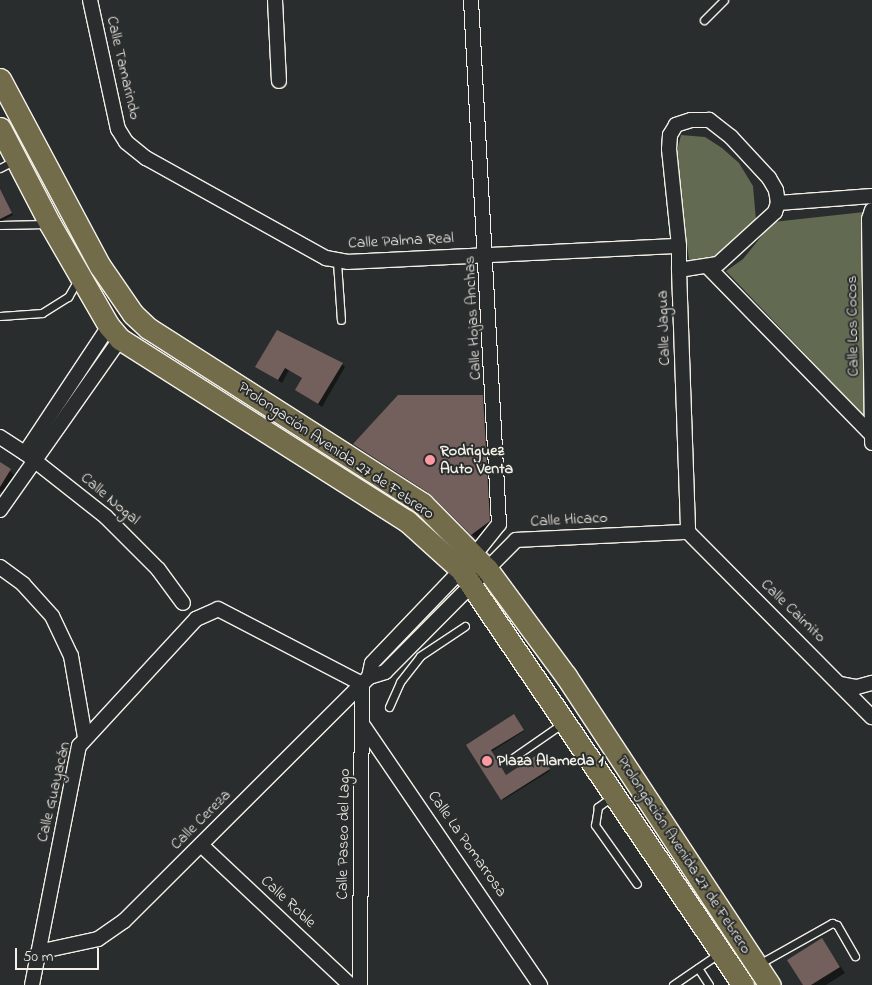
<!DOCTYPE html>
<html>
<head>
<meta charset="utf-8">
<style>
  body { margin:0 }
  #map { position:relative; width:872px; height:985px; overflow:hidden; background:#2a2d2e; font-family:"Indie Flower",sans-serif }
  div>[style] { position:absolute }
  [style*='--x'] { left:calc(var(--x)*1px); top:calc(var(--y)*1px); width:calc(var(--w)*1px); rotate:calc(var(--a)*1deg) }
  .green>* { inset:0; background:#626b51 }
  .shadow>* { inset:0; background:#0007 }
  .building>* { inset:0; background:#73605d }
  .roads { filter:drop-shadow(1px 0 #f4f1e8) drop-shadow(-1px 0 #f4f1e8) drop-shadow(0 1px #f4f1e8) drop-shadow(0 -1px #f4f1e8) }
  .service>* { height:7px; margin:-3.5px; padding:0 3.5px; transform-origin:3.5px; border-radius:3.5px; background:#2a2d2e }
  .minor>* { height:14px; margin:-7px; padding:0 7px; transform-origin:7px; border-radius:7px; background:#2a2d2e }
  .primary>* { height:21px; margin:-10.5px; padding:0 10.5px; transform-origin:10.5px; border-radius:10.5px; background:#726c4b }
  .dots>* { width:14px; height:14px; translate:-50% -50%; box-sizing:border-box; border:2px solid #2a2d2e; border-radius:50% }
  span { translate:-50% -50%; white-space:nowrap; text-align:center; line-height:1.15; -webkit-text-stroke:4px #2a2d2e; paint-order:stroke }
  .street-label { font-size:16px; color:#f4f1e8 }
  .poi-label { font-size:16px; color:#f4f1e8; font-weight:700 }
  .left { translate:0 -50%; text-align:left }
  .scale { position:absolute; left:15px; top:948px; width:84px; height:22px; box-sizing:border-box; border:2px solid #f4f1e8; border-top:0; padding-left:6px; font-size:15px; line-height:18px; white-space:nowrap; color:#f4f1e8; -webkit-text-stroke:4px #2a2d2e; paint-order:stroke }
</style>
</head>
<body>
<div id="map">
  <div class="green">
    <i style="clip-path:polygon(681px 135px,705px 137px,722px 148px,739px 163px,753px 186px,756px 220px,732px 249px,715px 256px,689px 260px,676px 155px)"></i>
    <i style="clip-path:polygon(864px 212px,864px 416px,726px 271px,743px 259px,773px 222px)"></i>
  </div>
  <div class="shadow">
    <i style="clip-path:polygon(0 190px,13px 215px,0 222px)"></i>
    <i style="clip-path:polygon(342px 364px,345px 367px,322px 407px,296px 390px,303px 379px,289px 370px,282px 383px,256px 366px)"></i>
    <i style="clip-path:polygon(483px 396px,491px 404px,497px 529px,480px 542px,439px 501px,355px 444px)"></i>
    <i style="clip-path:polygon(0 464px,16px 476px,4px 494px,0 491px)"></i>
    <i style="clip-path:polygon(516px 717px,524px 731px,491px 752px,507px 776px,541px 756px,550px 771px,503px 800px,468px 745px)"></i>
    <i style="clip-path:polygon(822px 940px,845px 973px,826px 985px,804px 985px)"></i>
  </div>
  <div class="building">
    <i style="clip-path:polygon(0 189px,12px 213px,0 219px)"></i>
    <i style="clip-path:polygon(277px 330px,343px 363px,318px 404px,295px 390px,302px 378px,285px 368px,278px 380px,255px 367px)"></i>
    <i style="clip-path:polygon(398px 395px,483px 395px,490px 521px,471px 535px,430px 494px,353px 444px)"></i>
    <i style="clip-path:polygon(0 462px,11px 469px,0 487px)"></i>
    <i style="clip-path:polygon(514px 714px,524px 730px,491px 750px,506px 775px,540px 753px,550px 769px,501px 800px,466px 745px)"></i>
    <i style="clip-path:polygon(822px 938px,840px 967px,811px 985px,803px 985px,787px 960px)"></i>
  </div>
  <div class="roads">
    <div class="service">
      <i style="--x:704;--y:20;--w:28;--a:-45"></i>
      <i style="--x:0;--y:168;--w:16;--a:-27"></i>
      <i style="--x:0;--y:225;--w:47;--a:-1.2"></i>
      <i style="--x:337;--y:262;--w:58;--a:86.1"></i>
      <i style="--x:0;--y:316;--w:42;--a:-4.1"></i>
      <i style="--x:42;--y:313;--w:31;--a:-32"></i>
      <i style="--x:68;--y:297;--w:20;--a:-60"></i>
      <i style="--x:389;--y:707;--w:27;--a:-66"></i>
      <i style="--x:400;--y:682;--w:33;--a:-52"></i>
      <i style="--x:420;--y:656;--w:54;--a:-33.7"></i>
      <i style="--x:514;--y:757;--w:60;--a:-34.8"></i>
      <i style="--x:613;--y:796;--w:19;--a:144"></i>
      <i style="--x:598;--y:807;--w:18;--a:99"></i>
      <i style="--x:595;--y:825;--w:72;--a:54.6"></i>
      <i style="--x:759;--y:964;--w:84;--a:-29.3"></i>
      <i style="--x:832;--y:923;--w:5;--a:22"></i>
      <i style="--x:837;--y:925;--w:36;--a:60"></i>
      <i style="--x:698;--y:968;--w:20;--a:57"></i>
      <i style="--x:673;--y:985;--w:55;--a:-34.6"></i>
    </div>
    <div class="minor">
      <i style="--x:90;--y:0;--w:132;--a:77.8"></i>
      <i style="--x:118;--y:129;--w:15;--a:58"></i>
      <i style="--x:126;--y:142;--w:26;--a:39"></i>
      <i style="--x:146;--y:158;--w:206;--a:29.1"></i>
      <i style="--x:326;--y:258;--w:22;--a:10"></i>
      <i style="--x:348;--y:262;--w:331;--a:-2.8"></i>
      <i style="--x:275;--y:0;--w:81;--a:87.2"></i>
      <i style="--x:778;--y:203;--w:94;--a:-4.3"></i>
      <i style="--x:872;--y:210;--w:9;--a:108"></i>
      <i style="--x:869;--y:219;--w:224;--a:89.2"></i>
      <i style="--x:709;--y:268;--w:232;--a:45.7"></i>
      <i style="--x:679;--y:270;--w:39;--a:-9"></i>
      <i style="--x:718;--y:264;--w:77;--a:-42.4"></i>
      <i style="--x:775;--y:212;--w:9;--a:-72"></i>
      <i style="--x:778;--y:203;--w:13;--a:-99"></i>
      <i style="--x:776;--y:190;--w:14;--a:-120"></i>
      <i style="--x:769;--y:178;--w:56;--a:-132.8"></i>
      <i style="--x:731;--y:137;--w:28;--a:-142"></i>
      <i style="--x:709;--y:120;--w:18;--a:180"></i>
      <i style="--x:691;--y:120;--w:16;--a:162"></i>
      <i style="--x:676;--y:125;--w:12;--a:121"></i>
      <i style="--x:670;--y:135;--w:14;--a:94"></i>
      <i style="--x:669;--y:149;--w:98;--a:84.1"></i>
      <i style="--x:679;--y:246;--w:24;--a:90"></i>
      <i style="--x:679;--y:270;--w:262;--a:88"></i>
      <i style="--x:0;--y:437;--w:30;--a:33"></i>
      <i style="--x:25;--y:453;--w:103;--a:38.3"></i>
      <i style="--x:106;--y:517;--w:74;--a:45"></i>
      <i style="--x:158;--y:569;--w:42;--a:53.7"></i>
      <i style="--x:25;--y:453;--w:152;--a:-56.5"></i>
      <i style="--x:0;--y:510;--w:209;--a:-54.9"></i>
      <i style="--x:688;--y:532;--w:261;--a:45.2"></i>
      <i style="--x:0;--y:567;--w:29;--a:36"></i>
      <i style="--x:23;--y:584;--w:43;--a:47.8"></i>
      <i style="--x:52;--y:616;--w:44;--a:64.6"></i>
      <i style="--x:71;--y:656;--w:82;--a:80.2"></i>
      <i style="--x:369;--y:677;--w:17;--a:-17"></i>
      <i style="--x:385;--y:672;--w:186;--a:-45.2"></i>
      <i style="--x:516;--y:540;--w:172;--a:-2.7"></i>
      <i style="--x:841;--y:684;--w:16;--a:11"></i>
      <i style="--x:857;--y:687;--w:16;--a:-15"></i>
      <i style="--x:362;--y:724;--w:316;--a:55.7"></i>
      <i style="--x:201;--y:845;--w:204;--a:43.2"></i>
      <i style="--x:38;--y:952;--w:61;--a:-12.2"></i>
      <i style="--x:98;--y:939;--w:32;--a:-35"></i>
      <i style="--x:124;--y:921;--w:336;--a:-44.9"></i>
      <i style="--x:362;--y:684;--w:10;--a:-45"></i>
      <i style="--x:369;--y:677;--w:14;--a:-78"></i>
      <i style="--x:372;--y:663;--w:139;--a:-46.2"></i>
      <i style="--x:468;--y:563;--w:50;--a:-51.5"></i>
      <i style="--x:499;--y:524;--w:525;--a:-93.06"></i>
      <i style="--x:32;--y:985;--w:244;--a:-78.9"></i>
      <i style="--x:79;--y:746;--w:173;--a:-47.3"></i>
      <i style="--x:196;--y:619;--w:24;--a:-24"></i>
      <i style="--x:218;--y:609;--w:162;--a:27.5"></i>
      <i style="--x:362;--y:684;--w:301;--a:90.4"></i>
    </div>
    <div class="primary">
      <i style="--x:0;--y:79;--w:212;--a:61.9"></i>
      <i style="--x:100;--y:266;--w:58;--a:55.5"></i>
      <i style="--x:133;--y:314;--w:21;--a:43"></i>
      <i style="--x:148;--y:328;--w:326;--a:32.6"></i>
      <i style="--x:423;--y:504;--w:91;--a:45.4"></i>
      <i style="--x:487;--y:569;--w:133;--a:53.6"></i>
      <i style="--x:566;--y:676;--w:370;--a:56.6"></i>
      <i style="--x:0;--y:128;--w:108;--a:62.5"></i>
      <i style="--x:50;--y:224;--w:118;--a:60"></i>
      <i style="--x:109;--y:326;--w:17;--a:50"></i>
      <i style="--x:120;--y:339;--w:340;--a:32.4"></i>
      <i style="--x:407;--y:521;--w:73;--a:42.2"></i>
      <i style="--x:461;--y:570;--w:502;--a:55.8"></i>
    </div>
  </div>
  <div class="dots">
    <i style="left:430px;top:460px;background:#ff9aa2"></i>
    <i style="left:487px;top:761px;background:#ff9aa2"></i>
  </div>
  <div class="street-label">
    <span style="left:123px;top:68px;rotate:77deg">Calle Tamarindo</span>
    <span style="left:401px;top:241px;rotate:-3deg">Calle Palma Real</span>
    <span style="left:473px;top:318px;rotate:-93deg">Calle Hojas Anchas</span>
    <span style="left:853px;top:326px;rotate:-91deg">Calle Los Cocos</span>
    <span style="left:664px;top:328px;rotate:-92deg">Calle Jagua</span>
    <span style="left:336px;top:451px;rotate:34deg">Prolongación Avenida 27 de Febrero</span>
    <span style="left:110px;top:499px;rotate:40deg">Calle Nogal</span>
    <span style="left:569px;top:520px;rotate:-3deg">Calle Hicaco</span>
    <span style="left:793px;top:611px;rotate:44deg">Calle Caimito</span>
    <span style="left:54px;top:792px;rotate:-77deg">Calle Guayacán</span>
    <span style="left:201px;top:820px;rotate:-45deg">Calle Cereza</span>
    <span style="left:344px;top:834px;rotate:-89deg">Calle Paseo del Lago</span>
    <span style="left:467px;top:844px;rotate:55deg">Calle La Pomarrosa</span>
    <span style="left:684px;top:855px;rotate:57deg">Prolongación Avenida 27 de Febrero</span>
    <span style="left:288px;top:902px;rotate:43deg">Calle Roble</span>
  </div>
  <div class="poi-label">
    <span class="left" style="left:440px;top:460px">Rodriguez<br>Auto Venta</span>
    <span class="left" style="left:497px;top:761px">Plaza Alameda 1</span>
  </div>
  <div class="scale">50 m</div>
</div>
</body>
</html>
